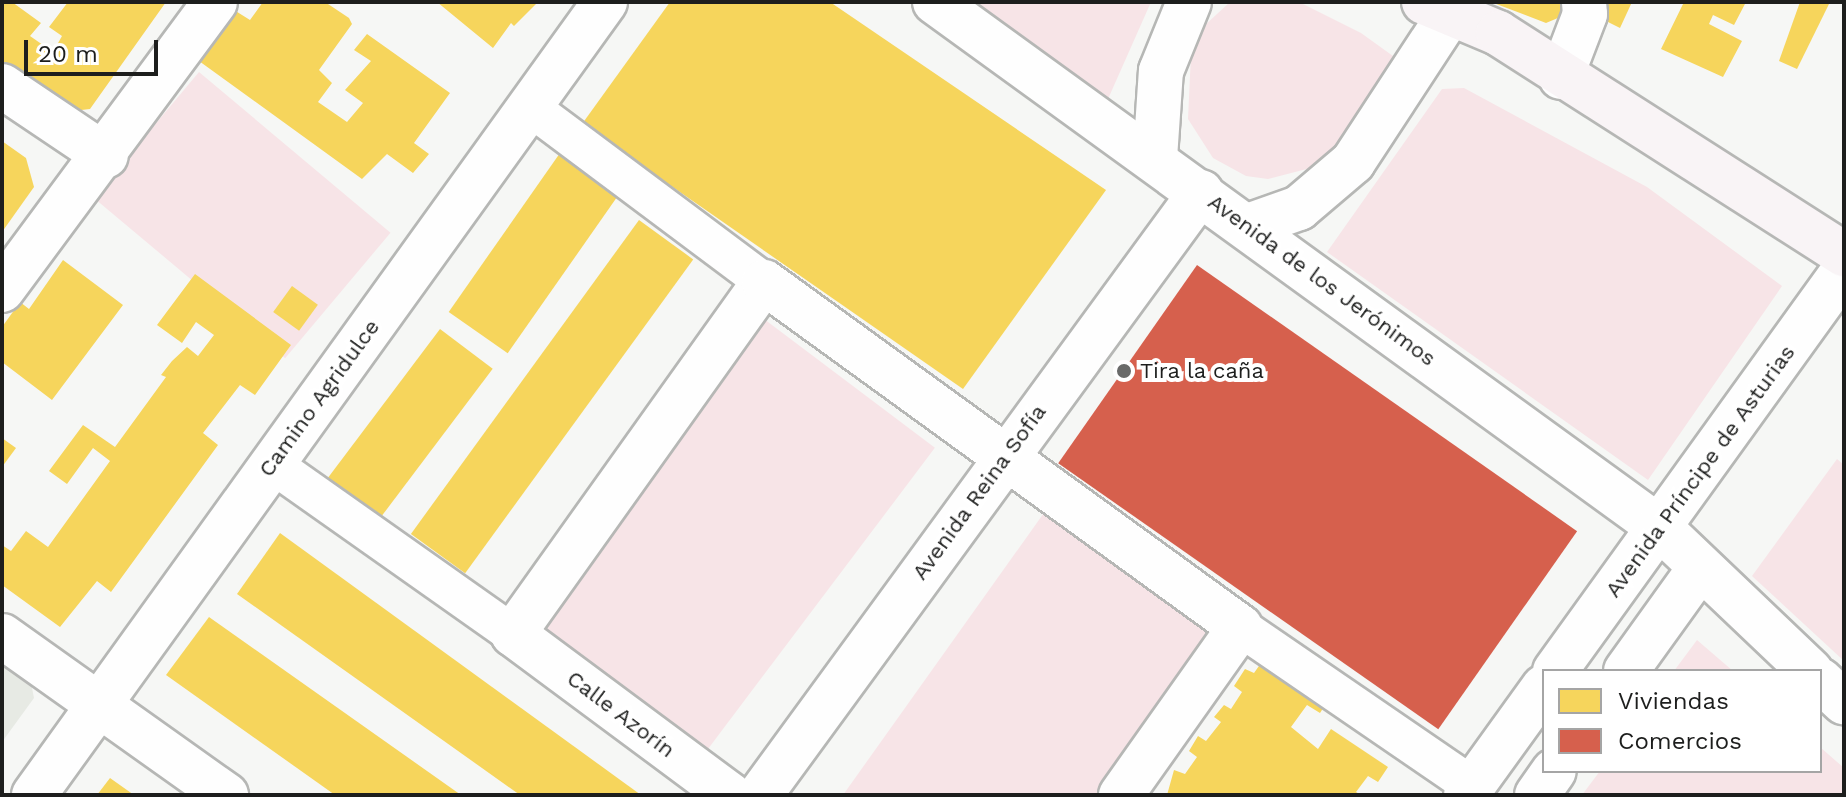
<!DOCTYPE html>
<html>
<head>
<meta charset="utf-8">
<style>
  body { margin:0 }
  #map { position:relative; width:1846px; height:797px; overflow:hidden; background:#f6f7f5; font-family:"Work Sans",sans-serif }
  div>[style] { position:absolute }
  [style*='--x'] { left:calc(var(--x)*1px); top:calc(var(--y)*1px); width:calc(var(--w)*1px); rotate:calc(var(--a)*1deg) }
  .built>* { inset:0; background:#e7eae4 }
  .green>* { inset:0; background:#f7e4e7; transform-origin:0 0 }
  .homes>* { inset:0; background:#f6d55c; transform-origin:0 0 }
  .shops>* { inset:0; background:#d6604d; transform-origin:0 0 }
  .roads { filter:drop-shadow(2px 0 #b6b7b5) drop-shadow(-2px 0 #b6b7b5) drop-shadow(0 2px #b6b7b5) drop-shadow(0 -2px #b6b7b5) }
  .pedestrian>* { height:38px; margin:-19px; padding:0 19px; transform-origin:19px; border-radius:19px; background:#fefefe }
  .minor>* { height:44px; margin:-22px; padding:0 22px; transform-origin:22px; border-radius:22px; background:#fefefe }
  .secondary>* { height:44px; margin:-22px; padding:0 22px; transform-origin:22px; border-radius:22px; background:#f9f4f6 }
  .dots>* { width:22px; height:22px; translate:-50% -50%; box-sizing:border-box; border:4px solid #fff; border-radius:50% }
  span { translate:-50% -50%; white-space:nowrap; text-align:center; line-height:1.15; -webkit-text-stroke:8px #fff; paint-order:stroke }
  .street-label { font-size:22px; color:#1d1e1d }
  .poi-label { font-size:22px; color:#1d1e1d }
  .left { translate:0 -50%; text-align:left }
  .frame { position:absolute; inset:0; border:4px solid #1d1e1d; pointer-events:none }
  .legend { position:absolute; left:1542px; top:669px; width:280px; height:104px; box-sizing:border-box; background:#fff; border:2px solid #a5a5a5; margin:0; padding:10px 14px; list-style:none; font-size:24px; color:#1d1e1d }
  .legend li { display:flex; align-items:center; gap:16px; height:40px }
  .legend b { width:40px; border:2px solid #a5a5a5 }
  .scale { position:absolute; left:24px; top:40px; width:134px; height:36px; box-sizing:border-box; border:4px solid #1d1e1d; border-top:0; padding-left:10px; font-size:24px; line-height:28px; white-space:nowrap; color:#1d1e1d; -webkit-text-stroke:6px #fff; paint-order:stroke }
</style>
</head>
<body>
<div id="map">
  <div class="built">
    <i style="clip-path:polygon(2px 662px,31px 683px,34px 698px,2px 742px)"></i>
  </div>
  <div class="green">
    <i style="clip-path:polygon(970px 2px,1151px 2px,1108px 99px)"></i>
    <i style="clip-path:polygon(1230px 2px,1299px 2px,1361px 33px,1393px 56px,1374px 93px,1322px 165px,1268px 179px,1246px 176px,1213px 158px,1188px 119px,1191px 54px,1204px 26px)"></i>
    <i style="left:199px;top:72px;width:250px;height:164px;rotate:40deg"></i>
    <i style="clip-path:polygon(1464px 88px,1647px 187px,1782px 286px,1648px 480px,1327px 252px,1442px 89px)"></i>
    <i style="left:764px;top:319px;width:214px;height:388px;rotate:37deg"></i>
    <i style="clip-path:polygon(1837px 459px,1844px 465px,1844px 661px,1752px 576px)"></i>
    <i style="clip-path:polygon(1051px 503px,1223px 629px,1102px 795px,843px 795px)"></i>
    <i style="clip-path:polygon(1697px 640px,1733px 671px,1674px 671px)"></i>
    <i style="clip-path:polygon(1820px 747px,1844px 768px,1844px 795px,1582px 795px,1600px 771px,1820px 771px)"></i>
  </div>
  <div class="homes">
    <i style="clip-path:polygon(2px 2px,12px 2px,41px 23px,30px 36px,53px 52px,62px 36px,49px 27px,68px 2px,166px 2px,90px 109px,64px 112px,2px 66px)"></i>
    <i style="clip-path:polygon(263px 2px,325px 2px,349px 18px,352px 24px,319px 70px,332px 83px,318px 102px,347px 122px,363px 103px,345px 90px,371px 61px,354px 50px,367px 34px,450px 93px,414px 143px,429px 154px,413px 173px,387px 154px,362px 179px,199px 61px,234px 10px,250px 20px)"></i>
    <i style="clip-path:polygon(437px 2px,538px 2px,514px 26px,511px 23px,493px 48px)"></i>
    <i style="clip-path:polygon(670px 2px,830px 2px,1106px 190px,963px 389px,582px 124px)"></i>
    <i style="clip-path:polygon(1491px 2px,1569px 2px,1565px 15px,1546px 23px)"></i>
    <i style="clip-path:polygon(1602px 2px,1632px 2px,1620px 28px,1604px 20px)"></i>
    <i style="clip-path:polygon(1684px 2px,1746px 2px,1734px 25px,1713px 15px,1709px 24px,1742px 41px,1723px 77px,1661px 49px)"></i>
    <i style="clip-path:polygon(1800px 2px,1830px 2px,1797px 69px,1779px 61px)"></i>
    <i style="clip-path:polygon(2px 141px,26px 158px,34px 187px,2px 232px)"></i>
    <i style="left:560px;top:153px;width:72px;height:194px;rotate:35deg"></i>
    <i style="left:639px;top:220px;width:67px;height:388px;rotate:36deg"></i>
    <i style="clip-path:polygon(63px 260px,123px 305px,52px 400px,2px 362px,2px 327px,20px 302px,29px 309px)"></i>
    <i style="clip-path:polygon(195px 274px,291px 345px,255px 395px,240px 385px,203px 433px,218px 445px,111px 592px,97px 581px,60px 627px,2px 585px,2px 545px,11px 551px,26px 531px,48px 547px,110px 461px,93px 448px,67px 484px,49px 471px,83px 425px,115px 447px,166px 377px,161px 375px,172px 361px,187px 347px,198px 356px,214px 335px,196px 322px,182px 343px,157px 325px)"></i>
    <i style="left:292px;top:286px;width:32px;height:32px;rotate:36deg"></i>
    <i style="left:440px;top:329px;width:66px;height:193px;rotate:37deg"></i>
    <i style="clip-path:polygon(2px 438px,16px 448px,2px 467px)"></i>
    <i style="clip-path:polygon(280px 533px,641px 795px,520px 795px,237px 594px)"></i>
    <i style="clip-path:polygon(209px 617px,461px 795px,335px 795px,166px 675px)"></i>
    <i style="clip-path:polygon(1266px 656px,1329px 699px,1320px 713px,1307px 705px,1291px 727px,1318px 749px,1331px 729px,1388px 767px,1378px 782px,1368px 776px,1356px 792px,1361px 795px,1167px 795px,1174px 770px,1185px 774px,1197px 757px,1189px 751px,1198px 736px,1206px 741px,1221px 722px,1214px 717px,1224px 705px,1231px 709px,1242px 692px,1234px 686px,1245px 669px,1254px 673px)"></i>
    <i style="clip-path:polygon(110px 778px,134px 795px,97px 795px)"></i>
  </div>
  <div class="shops">
    <i style="left:1197px;top:265px;width:464px;height:242px;rotate:35deg"></i>
  </div>
  <div class="roads">
    <div class="pedestrian">
      <i style="--x:530;--y:107;--w:292;--a:36.8"></i>
      <i style="--x:272;--y:464;--w:295;--a:35.2"></i>
      <i style="--x:1240;--y:627;--w:281;--a:34.4"></i>
    </div>
    <div class="minor">
      <i style="--x:935;--y:2;--w:894;--a:35.95"></i>
      <i style="--x:1659;--y:527;--w:209;--a:43.6"></i>
      <i style="--x:1561;--y:77;--w:67;--a:-69.1"></i>
      <i style="--x:1585;--y:14;--w:12;--a:-95"></i>
      <i style="--x:2;--y:86;--w:125;--a:33.9"></i>
      <i style="--x:1155;--y:158;--w:87;--a:-86.1"></i>
      <i style="--x:1161;--y:71;--w:74;--a:-67.9"></i>
      <i style="--x:1248;--y:226;--w:54;--a:-19.4"></i>
      <i style="--x:1299;--y:208;--w:71;--a:-40.4"></i>
      <i style="--x:1353;--y:162;--w:179;--a:-56.8"></i>
      <i style="--x:2;--y:290;--w:358;--a:-53.5"></i>
      <i style="--x:2;--y:636;--w:275;--a:35.4"></i>
      <i style="--x:1555;--y:671;--w:493;--a:-54.2"></i>
      <i style="--x:1626;--y:671;--w:127;--a:-54.3"></i>
      <i style="--x:1820;--y:680;--w:33;--a:43"></i>
      <i style="--x:34;--y:795;--w:977;--a:-54.24"></i>
      <i style="--x:730;--y:795;--w:270;--a:-143.4"></i>
      <i style="--x:513;--y:634;--w:432;--a:-54.5"></i>
      <i style="--x:764;--y:282;--w:588;--a:35.93"></i>
      <i style="--x:1240;--y:627;--w:206;--a:125.3"></i>
      <i style="--x:760;--y:795;--w:747;--a:-53.82"></i>
      <i style="--x:1466;--y:795;--w:133;--a:-54.2"></i>
      <i style="--x:1537;--y:795;--w:29;--a:-55"></i>
    </div>
    <div class="secondary">
      <i style="--x:1424;--y:2;--w:80;--a:22.7"></i>
      <i style="--x:1498;--y:33;--w:411;--a:32.6"></i>
    </div>
  </div>
  <div class="dots">
    <i style="left:1124px;top:371px;background:#696a69"></i>
  </div>
  <div class="street-label">
    <span style="left:1322px;top:280px;rotate:36deg">Avenida de los Jerónimos</span>
    <span style="left:319px;top:398px;rotate:-54deg">Camino Agridulce</span>
    <span style="left:1700px;top:471px;rotate:-54deg">Avenida Príncipe de Asturias</span>
    <span style="left:979px;top:492px;rotate:-54deg">Avenida Reina Sofía</span>
    <span style="left:621px;top:714px;rotate:37deg">Calle Azorín</span>
  </div>
  <div class="poi-label">
    <span class="left" style="left:1140px;top:371px">Tira la caña</span>
  </div>
  <div class="frame"></div>
  <ul class="legend">
  <li><b style="height:22px;background:#f6d55c"></b>Viviendas</li>
  <li><b style="height:22px;background:#d6604d"></b>Comercios</li>
  </ul>
  <div class="scale">20 m</div>
</div>
</body>
</html>
